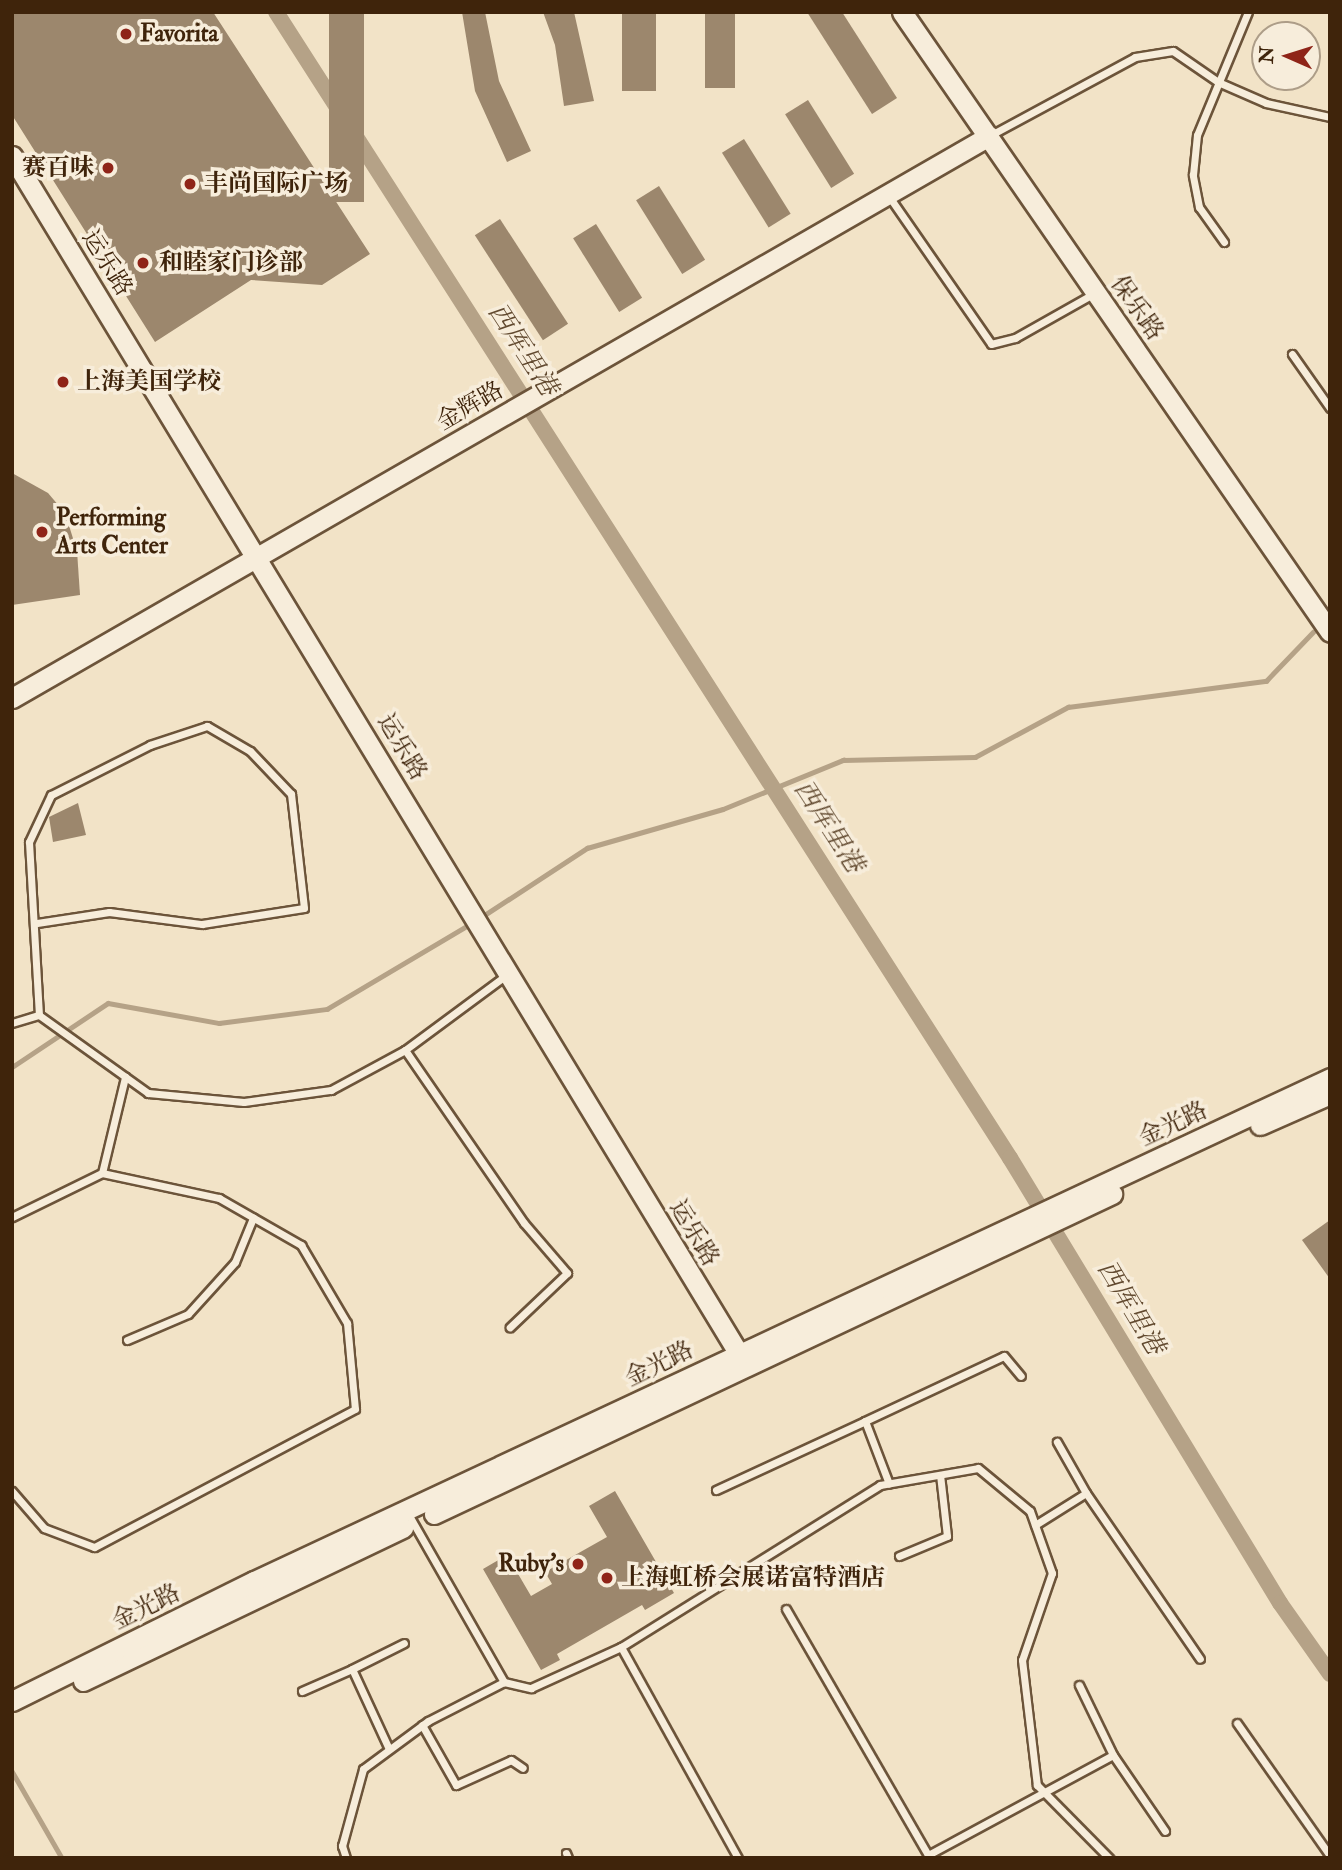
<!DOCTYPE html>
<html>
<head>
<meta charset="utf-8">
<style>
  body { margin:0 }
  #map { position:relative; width:1342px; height:1870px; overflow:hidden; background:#f2e3c7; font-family:"IM FELL Double Pica","Noto Serif SC",serif }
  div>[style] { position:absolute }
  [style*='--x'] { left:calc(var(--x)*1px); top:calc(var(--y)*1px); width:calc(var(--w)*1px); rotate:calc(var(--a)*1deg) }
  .stream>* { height:4.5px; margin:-2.25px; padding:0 2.25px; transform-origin:2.25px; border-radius:2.25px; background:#b5a287 }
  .canal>* { height:16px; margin:-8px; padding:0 8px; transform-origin:8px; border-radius:8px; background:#b5a287 }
  .building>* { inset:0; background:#9c876d; transform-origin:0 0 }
  .roads { filter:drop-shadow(2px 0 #6c543a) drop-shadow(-2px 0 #6c543a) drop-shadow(0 2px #6c543a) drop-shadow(0 -2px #6c543a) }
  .lane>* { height:7px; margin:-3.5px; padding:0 3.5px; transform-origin:3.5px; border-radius:3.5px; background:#f7eddb }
  .secondary>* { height:19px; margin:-9.5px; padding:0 9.5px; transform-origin:9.5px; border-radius:9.5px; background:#f7eddb }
  .dots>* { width:19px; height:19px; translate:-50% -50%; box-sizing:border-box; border:4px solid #f7eddb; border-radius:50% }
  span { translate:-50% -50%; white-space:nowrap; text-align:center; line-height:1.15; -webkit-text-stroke:7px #f7eddb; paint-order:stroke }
  .poi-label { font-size:24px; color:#3f240b; font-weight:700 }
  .left { translate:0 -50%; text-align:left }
  .right { translate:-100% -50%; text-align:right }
  .street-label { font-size:24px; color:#3f240b }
  .water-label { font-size:26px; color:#624a30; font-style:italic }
  .frame { position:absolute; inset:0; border:14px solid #3f240b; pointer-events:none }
  .north { position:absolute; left:1251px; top:21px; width:70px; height:70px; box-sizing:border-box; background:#f7eddb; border:2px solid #ad9d88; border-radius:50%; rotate:273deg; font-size:19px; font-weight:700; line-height:28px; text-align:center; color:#3f240b }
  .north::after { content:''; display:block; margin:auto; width:24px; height:32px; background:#8f2418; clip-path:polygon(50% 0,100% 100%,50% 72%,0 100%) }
</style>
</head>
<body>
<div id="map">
  <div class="stream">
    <i style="--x:480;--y:918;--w:128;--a:-33.2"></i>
    <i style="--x:587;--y:848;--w:141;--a:-16"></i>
    <i style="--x:723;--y:809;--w:130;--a:-22.2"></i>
    <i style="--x:843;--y:760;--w:132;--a:-1.3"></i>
    <i style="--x:975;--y:757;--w:106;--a:-28.3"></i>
    <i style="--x:1068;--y:707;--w:200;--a:-7.5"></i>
    <i style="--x:1266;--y:681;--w:68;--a:-46.2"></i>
    <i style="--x:12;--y:1067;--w:115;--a:-33.7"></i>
    <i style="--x:108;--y:1003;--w:113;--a:10.2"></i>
    <i style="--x:219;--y:1023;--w:109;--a:-7.4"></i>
    <i style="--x:327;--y:1009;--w:169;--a:-30.7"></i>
    <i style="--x:12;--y:1771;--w:100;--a:60.1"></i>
  </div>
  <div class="canal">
    <i style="--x:276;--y:12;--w:1361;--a:57.36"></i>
    <i style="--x:1010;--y:1158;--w:521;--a:58.75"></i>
    <i style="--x:1280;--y:1603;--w:87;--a:54.8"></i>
  </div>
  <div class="building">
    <i style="clip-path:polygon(12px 12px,213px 12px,370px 254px,322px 285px,251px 280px,155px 342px,12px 115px)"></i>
    <i style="left:329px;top:12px;width:35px;height:190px"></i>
    <i style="clip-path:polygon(462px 12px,485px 12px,499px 81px,531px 151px,507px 162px,475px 91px)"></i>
    <i style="clip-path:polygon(543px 12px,574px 12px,594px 101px,564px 106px,555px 45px)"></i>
    <i style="left:622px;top:12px;width:34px;height:79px"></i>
    <i style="left:705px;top:12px;width:30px;height:76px"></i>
    <i style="clip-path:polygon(807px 12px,842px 12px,897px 98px,872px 114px)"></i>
    <i style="left:808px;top:100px;width:87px;height:27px;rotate:58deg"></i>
    <i style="left:744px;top:139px;width:88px;height:26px;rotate:58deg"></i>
    <i style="left:659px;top:186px;width:87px;height:27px;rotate:58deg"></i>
    <i style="left:500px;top:219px;width:125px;height:30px;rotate:57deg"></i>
    <i style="left:596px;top:224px;width:87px;height:27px;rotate:58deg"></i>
    <i style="clip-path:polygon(12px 473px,48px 493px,65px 513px,77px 551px,80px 595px,12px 605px)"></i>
    <i style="clip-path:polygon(78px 803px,86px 835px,53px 842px,49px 817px)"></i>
    <i style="clip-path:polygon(1330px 1220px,1330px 1279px,1302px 1240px)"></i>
    <i style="clip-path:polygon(615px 1491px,674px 1593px,645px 1610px,642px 1605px,557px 1654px,560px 1660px,541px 1670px,483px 1569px,507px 1555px,531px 1596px,552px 1584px,545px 1572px,607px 1537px,589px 1506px)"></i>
  </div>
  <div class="roads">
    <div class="lane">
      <i style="--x:989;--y:136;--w:166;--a:-28.4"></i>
      <i style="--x:1135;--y:57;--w:38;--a:-9"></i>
      <i style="--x:1173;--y:51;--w:55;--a:34.6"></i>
      <i style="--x:1218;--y:82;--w:52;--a:23.6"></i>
      <i style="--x:1266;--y:103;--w:66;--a:12.3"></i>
      <i style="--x:888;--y:195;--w:181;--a:55.3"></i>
      <i style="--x:991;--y:344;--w:25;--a:-14"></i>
      <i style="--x:1015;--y:338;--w:90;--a:-29.4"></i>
      <i style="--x:1224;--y:242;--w:43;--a:-125.5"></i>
      <i style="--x:1199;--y:207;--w:33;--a:-101"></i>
      <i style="--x:1193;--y:175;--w:40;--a:-84.3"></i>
      <i style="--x:1197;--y:135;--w:133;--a:-67.5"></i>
      <i style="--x:1292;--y:354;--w:66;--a:54.9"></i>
      <i style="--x:37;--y:923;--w:73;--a:-8.7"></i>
      <i style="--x:109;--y:912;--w:94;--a:7.4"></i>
      <i style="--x:202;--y:924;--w:103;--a:-8.9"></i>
      <i style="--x:304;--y:908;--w:115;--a:-96.5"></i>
      <i style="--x:291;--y:794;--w:59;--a:-133.6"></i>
      <i style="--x:250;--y:751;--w:50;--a:-149.8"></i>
      <i style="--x:207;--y:726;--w:60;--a:161.6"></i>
      <i style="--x:150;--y:745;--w:111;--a:153.2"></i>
      <i style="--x:51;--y:795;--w:52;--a:115.1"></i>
      <i style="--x:29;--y:842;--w:173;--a:86.7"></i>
      <i style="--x:12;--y:1023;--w:28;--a:-17"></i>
      <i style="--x:39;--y:1015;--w:134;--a:35.6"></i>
      <i style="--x:148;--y:1093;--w:96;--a:5.4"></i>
      <i style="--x:244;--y:1102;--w:88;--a:-7.9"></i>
      <i style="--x:331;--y:1090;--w:84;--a:-28.4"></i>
      <i style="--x:405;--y:1050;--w:124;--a:-36.5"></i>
      <i style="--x:405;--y:1050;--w:210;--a:55.5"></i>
      <i style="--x:524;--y:1223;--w:66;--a:49.3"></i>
      <i style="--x:567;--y:1273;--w:79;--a:136.5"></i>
      <i style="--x:102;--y:1173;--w:99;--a:-76.5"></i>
      <i style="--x:12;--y:1217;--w:100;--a:-26.1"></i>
      <i style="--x:102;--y:1173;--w:120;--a:12.1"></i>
      <i style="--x:219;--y:1198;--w:95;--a:29.8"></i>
      <i style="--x:301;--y:1245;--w:91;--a:59.5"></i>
      <i style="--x:347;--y:1323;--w:86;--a:84.7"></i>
      <i style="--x:355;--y:1409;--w:295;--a:152.1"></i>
      <i style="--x:94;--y:1547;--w:53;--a:-159.2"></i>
      <i style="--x:44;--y:1528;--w:49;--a:-130.9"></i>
      <i style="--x:127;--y:1340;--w:66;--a:-23.1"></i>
      <i style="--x:188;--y:1314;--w:70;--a:-47.9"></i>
      <i style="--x:235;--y:1262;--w:48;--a:-67.8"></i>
      <i style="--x:865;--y:1421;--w:153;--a:-25.1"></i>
      <i style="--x:1004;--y:1356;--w:26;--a:50"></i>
      <i style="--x:716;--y:1490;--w:164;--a:-24.8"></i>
      <i style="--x:865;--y:1421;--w:67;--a:69.1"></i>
      <i style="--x:1086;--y:1493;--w:201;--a:55.5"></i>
      <i style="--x:407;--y:1512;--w:196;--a:60.3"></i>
      <i style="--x:1035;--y:1525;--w:60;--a:-32.1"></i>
      <i style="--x:1086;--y:1493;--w:59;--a:-119.6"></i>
      <i style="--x:899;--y:1556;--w:52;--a:-22.6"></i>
      <i style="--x:947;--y:1536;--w:61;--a:-96.5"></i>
      <i style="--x:786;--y:1609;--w:284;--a:60"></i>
      <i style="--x:928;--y:1855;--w:210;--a:-28.4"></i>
      <i style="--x:1113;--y:1755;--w:92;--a:55.6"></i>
      <i style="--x:621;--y:1647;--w:241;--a:61"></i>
      <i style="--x:1079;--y:1685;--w:78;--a:64.1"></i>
      <i style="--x:302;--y:1691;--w:55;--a:-23.7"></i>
      <i style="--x:1237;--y:1723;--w:162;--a:55"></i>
      <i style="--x:422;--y:1725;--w:69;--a:60.5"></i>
      <i style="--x:456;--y:1785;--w:60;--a:-24.4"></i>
      <i style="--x:511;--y:1760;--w:14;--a:34"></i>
      <i style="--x:389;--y:1749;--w:88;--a:-114.8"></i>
      <i style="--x:352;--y:1669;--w:58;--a:-26.6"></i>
      <i style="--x:566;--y:1853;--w:5;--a:68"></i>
      <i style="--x:346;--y:1858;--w:13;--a:-108"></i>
      <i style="--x:342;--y:1846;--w:80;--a:-74.7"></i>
      <i style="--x:363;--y:1769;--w:81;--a:-36.4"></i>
      <i style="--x:428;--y:1721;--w:85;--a:-27.2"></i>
      <i style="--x:504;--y:1682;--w:28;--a:13"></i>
      <i style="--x:531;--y:1688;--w:99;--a:-24.5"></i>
      <i style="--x:621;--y:1647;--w:305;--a:-32"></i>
      <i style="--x:880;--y:1485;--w:99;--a:-9.8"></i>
      <i style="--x:978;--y:1468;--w:67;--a:39.6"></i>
      <i style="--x:1030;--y:1511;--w:66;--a:70.5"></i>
      <i style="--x:1052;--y:1573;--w:92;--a:109"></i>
      <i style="--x:1022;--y:1660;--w:126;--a:83.2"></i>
      <i style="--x:1037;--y:1785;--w:103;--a:45.4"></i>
    </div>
    <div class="secondary">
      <i style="--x:902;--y:12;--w:753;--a:55.38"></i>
      <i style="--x:12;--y:156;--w:1413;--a:58.75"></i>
      <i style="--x:12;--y:698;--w:1127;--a:-29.91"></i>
      <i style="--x:1260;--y:1125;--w:77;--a:-23.9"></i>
      <i style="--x:434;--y:1514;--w:750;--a:-25.27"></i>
      <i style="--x:83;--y:1681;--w:355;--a:-25.6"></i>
      <i style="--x:12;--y:1701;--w:270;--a:-26.4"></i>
      <i style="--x:254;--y:1581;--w:1188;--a:-25.05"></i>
    </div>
  </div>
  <div class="dots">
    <i style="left:126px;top:34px;background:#8f2418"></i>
    <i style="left:108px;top:168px;background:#8f2418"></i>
    <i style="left:190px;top:184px;background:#8f2418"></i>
    <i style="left:143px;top:263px;background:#8f2418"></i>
    <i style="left:63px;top:382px;background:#8f2418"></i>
    <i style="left:42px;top:532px;background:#8f2418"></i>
    <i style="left:578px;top:1564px;background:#8f2418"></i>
    <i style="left:607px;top:1578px;background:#8f2418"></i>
  </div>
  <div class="poi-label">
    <span class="left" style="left:140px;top:34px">Favorita</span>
    <span class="right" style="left:94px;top:168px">赛百味</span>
    <span class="left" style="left:204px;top:184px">丰尚国际广场</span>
    <span class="left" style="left:159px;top:263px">和睦家门诊部</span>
    <span class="left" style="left:77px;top:382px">上海美国学校</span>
    <span class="left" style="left:56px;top:532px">Performing<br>Arts Center</span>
    <span class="right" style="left:564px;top:1564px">Ruby's</span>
    <span class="left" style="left:621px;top:1578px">上海虹桥会展诺富特酒店</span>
  </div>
  <div class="street-label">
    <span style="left:107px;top:263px;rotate:58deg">运乐路</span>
    <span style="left:1137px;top:308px;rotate:55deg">保乐路</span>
    <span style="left:470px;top:406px;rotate:-30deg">金辉路</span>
    <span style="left:402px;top:747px;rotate:59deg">运乐路</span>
    <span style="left:1173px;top:1124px;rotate:-25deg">金光路</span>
    <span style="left:694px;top:1233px;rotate:59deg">运乐路</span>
    <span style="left:659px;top:1364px;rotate:-26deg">金光路</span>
    <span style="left:146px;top:1607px;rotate:-26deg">金光路</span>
  </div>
  <div class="water-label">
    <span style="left:522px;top:350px;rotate:57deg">西厍里港</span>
    <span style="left:828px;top:827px;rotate:57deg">西厍里港</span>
    <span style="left:1130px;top:1308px;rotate:59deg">西厍里港</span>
  </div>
  <div class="frame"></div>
  <div class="north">N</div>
</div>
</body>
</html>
